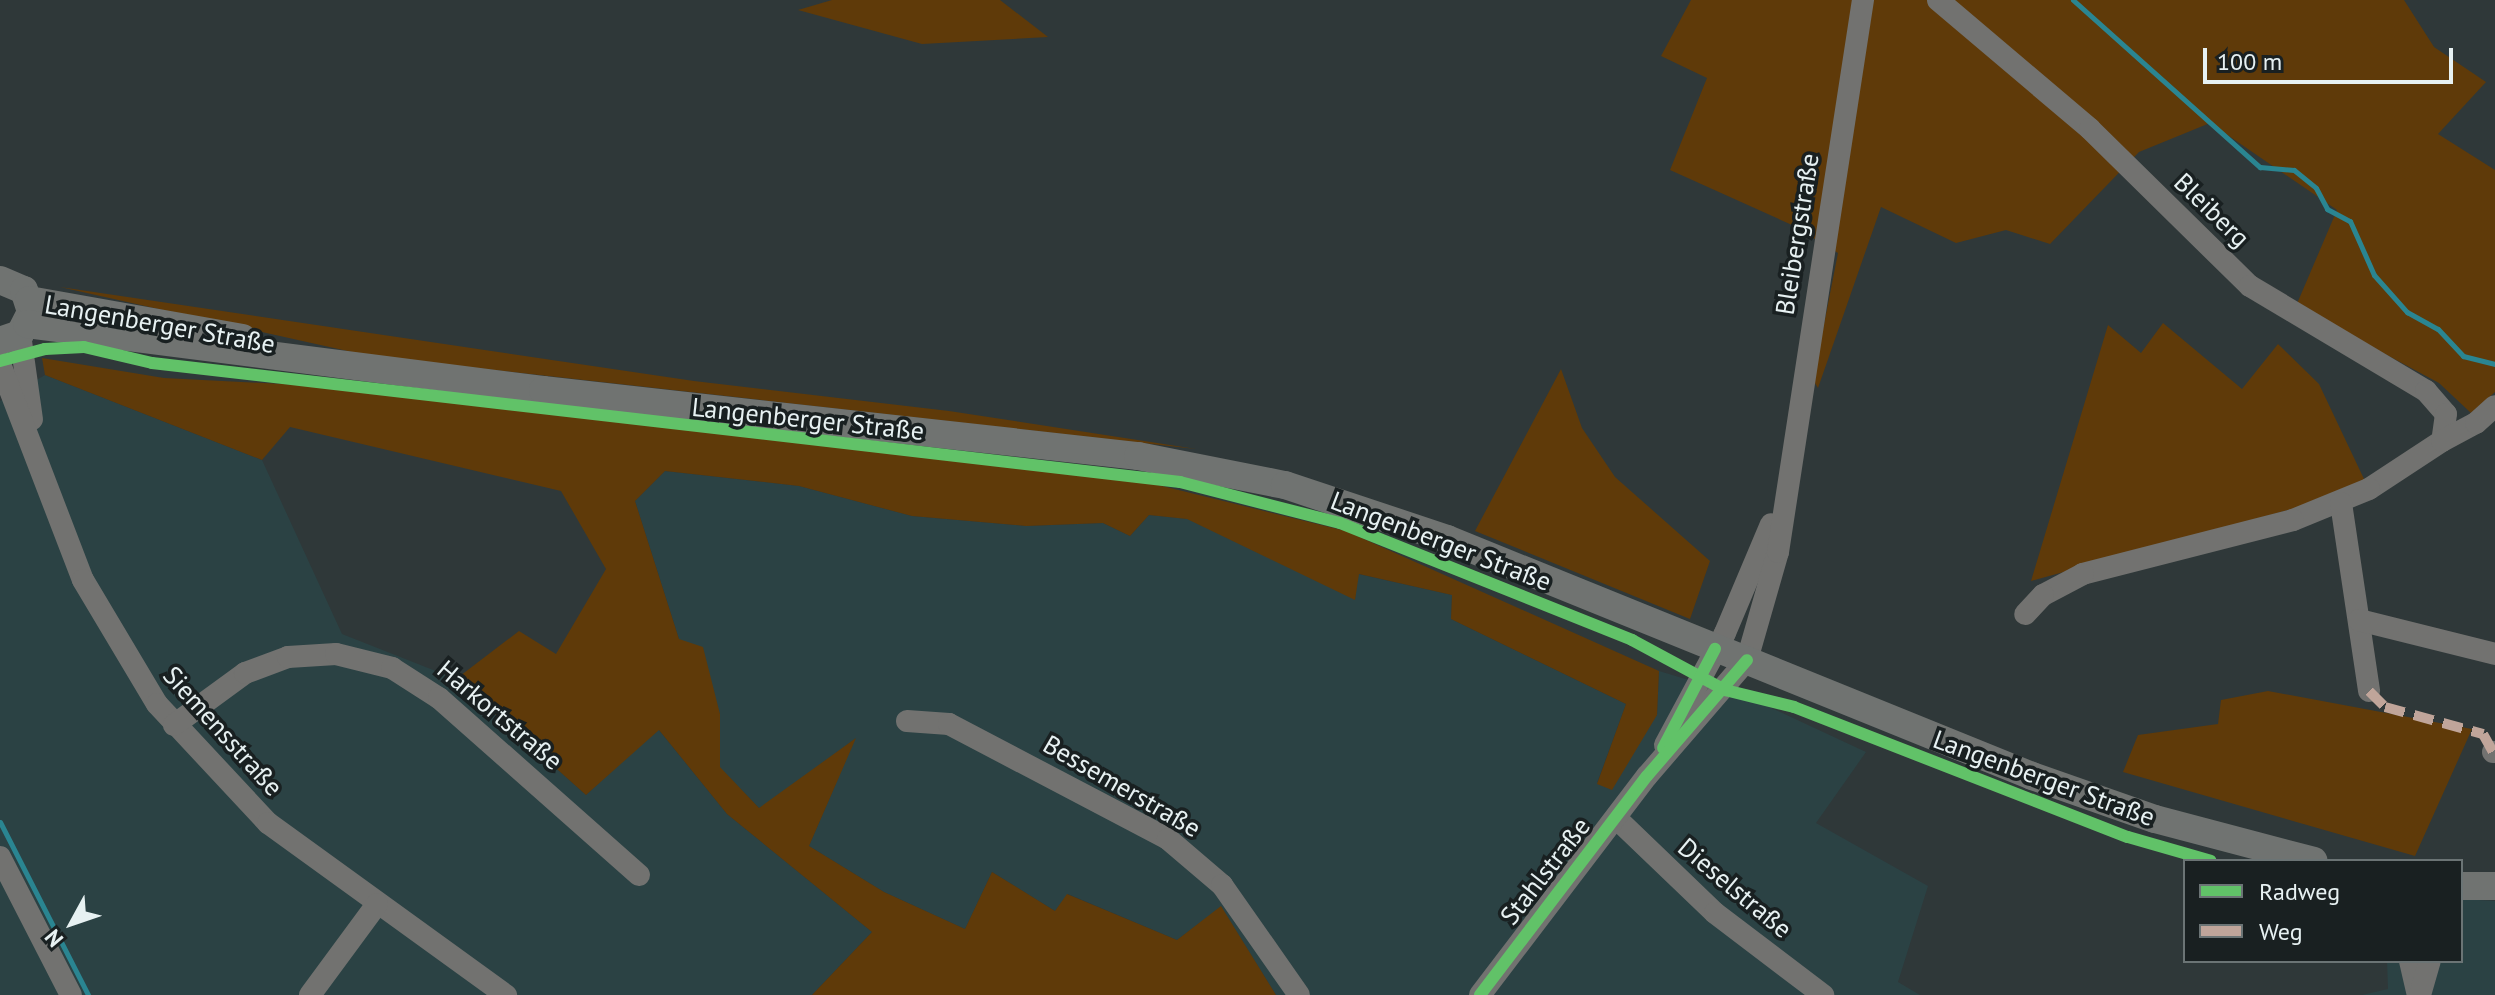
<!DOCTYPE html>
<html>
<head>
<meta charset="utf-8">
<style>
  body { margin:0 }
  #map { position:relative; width:2495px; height:995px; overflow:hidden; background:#2f3839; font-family:"PT Sans",sans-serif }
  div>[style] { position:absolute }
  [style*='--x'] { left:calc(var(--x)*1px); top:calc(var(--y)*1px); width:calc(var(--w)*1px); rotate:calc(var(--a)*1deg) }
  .built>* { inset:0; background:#2b4244 }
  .green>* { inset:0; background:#5f3a09 }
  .stream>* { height:5px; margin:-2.5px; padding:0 2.5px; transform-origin:2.5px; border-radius:2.5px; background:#2a8591 }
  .minor>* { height:22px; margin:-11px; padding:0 11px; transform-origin:11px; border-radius:11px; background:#727270 }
  .major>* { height:28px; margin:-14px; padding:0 14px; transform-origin:14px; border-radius:14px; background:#707371 }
  .quiet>* { height:10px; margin-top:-5px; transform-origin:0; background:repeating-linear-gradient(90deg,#c0a59a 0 20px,transparent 0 30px) }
  .cycleway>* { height:12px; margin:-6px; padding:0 6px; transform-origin:6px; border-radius:6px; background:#61c268 }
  span { translate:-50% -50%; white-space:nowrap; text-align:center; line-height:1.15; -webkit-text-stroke:7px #192021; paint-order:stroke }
  .street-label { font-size:26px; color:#e7f1f2 }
  .legend { position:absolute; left:2183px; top:859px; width:280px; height:104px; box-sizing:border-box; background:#192021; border:2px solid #6b7475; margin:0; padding:10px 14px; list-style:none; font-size:24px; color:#e7f1f2 }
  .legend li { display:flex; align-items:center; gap:16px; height:40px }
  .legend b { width:40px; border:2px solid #6b7475 }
  .north { position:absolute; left:32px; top:883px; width:80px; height:80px; -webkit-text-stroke:6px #192021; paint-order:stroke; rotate:230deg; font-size:22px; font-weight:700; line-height:32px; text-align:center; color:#e7f1f2 }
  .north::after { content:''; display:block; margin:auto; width:28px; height:36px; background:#e7f1f2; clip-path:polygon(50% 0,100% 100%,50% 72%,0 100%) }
  .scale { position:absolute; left:2203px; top:48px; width:250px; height:36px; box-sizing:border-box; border:4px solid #e7f1f2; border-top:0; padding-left:10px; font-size:24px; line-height:28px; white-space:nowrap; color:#e7f1f2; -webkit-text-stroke:6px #192021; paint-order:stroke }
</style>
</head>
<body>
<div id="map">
  <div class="built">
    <i style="clip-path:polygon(45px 375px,262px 460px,342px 634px,456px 679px,586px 795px,658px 729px,727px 814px,872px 932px,812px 995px,0 995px,0 401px)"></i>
    <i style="clip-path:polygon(665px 471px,799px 486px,912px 516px,1026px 526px,1103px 523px,1130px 536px,1149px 515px,1188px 519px,1355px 599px,1358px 574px,1452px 595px,1451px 619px,1626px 704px,1597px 783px,1657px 715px,1659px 671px,1752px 699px,1866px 752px,1816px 823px,1928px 886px,1898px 982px,1920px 995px,1276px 995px,1221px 907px,1177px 940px,1068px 894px,1055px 911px,992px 872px,965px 929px,884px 892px,809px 846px,855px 739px,760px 809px,719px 767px,720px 714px,679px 639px,635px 501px)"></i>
    <i style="clip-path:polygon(2461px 899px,2495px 901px,2495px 995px,2362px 995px,2388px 989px,2387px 961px,2461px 961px)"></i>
  </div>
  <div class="green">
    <i style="clip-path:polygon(832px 0,1000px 0,1048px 37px,922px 44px,798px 10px)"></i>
    <i style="clip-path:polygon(1691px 0,2404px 0,2434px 47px,2486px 82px,2438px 134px,2495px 170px,2495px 392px,2471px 413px,2439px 383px,2296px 306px,2337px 210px,2210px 123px,2139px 152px,2050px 244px,2006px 230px,1956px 243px,1881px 207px,1818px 388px,1813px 380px,1838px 253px,1792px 225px,1670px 170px,1707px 78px,1661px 56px)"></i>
    <i style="clip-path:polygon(60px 287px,694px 381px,949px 411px,1196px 449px,370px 356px)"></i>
    <i style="clip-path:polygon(2163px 323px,2242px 389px,2278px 344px,2319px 384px,2364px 479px,2339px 496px,2031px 581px,2108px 325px,2141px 353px)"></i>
    <i style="clip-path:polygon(42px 358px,164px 378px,302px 385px,1154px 484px,1346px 531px,1659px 671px,1657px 715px,1612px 790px,1597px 784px,1626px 704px,1451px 619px,1452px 595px,1359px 574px,1355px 600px,1187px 519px,1149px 515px,1130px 536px,1103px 523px,1026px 526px,912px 516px,799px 486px,665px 471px,635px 501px,679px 639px,703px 647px,720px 714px,720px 767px,759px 808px,856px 738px,809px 846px,884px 892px,965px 929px,992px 872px,1055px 911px,1067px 894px,1177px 940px,1221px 906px,1276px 995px,812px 995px,872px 932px,727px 814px,659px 730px,586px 795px,456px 679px,519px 631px,556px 654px,606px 569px,561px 491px,290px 427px,262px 460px,45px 375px)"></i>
    <i style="clip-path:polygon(1561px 369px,1582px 428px,1615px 477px,1710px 561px,1690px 619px,1475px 531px)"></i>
    <i style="clip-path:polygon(2268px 691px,2472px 729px,2415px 856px,2123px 772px,2138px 735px,2218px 724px,2221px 700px)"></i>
  </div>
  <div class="stream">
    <i style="--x:2073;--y:0;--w:251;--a:41.8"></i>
    <i style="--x:2260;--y:167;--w:34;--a:5"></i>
    <i style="--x:2294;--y:170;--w:28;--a:39"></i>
    <i style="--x:2316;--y:188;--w:24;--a:62"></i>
    <i style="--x:2327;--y:209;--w:26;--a:28"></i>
    <i style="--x:2350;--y:221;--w:59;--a:66"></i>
    <i style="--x:2374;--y:275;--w:50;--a:48.3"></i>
    <i style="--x:2407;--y:312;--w:35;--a:29"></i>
    <i style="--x:2438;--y:329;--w:37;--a:47"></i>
    <i style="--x:2463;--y:356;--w:33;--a:14"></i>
    <i style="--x:0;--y:822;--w:194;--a:63"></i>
  </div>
  <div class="minor">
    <i style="--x:1938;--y:0;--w:199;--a:40.3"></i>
    <i style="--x:2090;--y:129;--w:224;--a:44.5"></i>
    <i style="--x:2250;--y:286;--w:205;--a:30.8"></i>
    <i style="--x:2426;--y:391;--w:30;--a:49"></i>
    <i style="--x:2446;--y:414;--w:27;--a:98"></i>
    <i style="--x:2442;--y:441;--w:87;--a:146.7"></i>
    <i style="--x:2369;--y:489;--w:82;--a:157.8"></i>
    <i style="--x:2293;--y:520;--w:217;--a:165.6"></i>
    <i style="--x:2083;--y:574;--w:45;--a:152.3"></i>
    <i style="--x:2043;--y:595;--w:26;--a:133"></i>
    <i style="--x:20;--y:334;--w:86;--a:82"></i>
    <i style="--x:0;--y:364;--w:231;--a:69"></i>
    <i style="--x:83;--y:580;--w:144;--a:59.2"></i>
    <i style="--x:157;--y:704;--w:163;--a:47"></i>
    <i style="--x:268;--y:823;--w:294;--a:35.9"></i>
    <i style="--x:2442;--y:441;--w:38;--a:-28"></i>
    <i style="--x:2476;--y:423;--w:25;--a:-42"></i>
    <i style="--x:2341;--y:503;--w:190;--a:81.5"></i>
    <i style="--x:2359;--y:620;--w:140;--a:14"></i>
    <i style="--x:907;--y:721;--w:42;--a:4.1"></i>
    <i style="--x:949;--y:724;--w:247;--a:27.7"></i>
    <i style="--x:1168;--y:839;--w:71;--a:40.4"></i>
    <i style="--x:1222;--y:885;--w:134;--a:55"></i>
    <i style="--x:174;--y:725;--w:88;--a:-36.2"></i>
    <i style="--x:245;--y:673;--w:46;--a:-20.4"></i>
    <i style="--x:288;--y:657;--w:48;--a:-3.6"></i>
    <i style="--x:336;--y:654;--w:58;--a:14"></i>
    <i style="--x:392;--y:668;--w:56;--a:32.6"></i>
    <i style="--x:439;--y:698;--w:267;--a:41.5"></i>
    <i style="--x:1665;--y:745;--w:127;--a:-61.8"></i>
    <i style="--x:1725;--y:633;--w:118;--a:-67.1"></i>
    <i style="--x:2493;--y:752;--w:2;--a:0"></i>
    <i style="--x:1616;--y:818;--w:137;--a:43.8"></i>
    <i style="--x:1715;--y:913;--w:136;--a:37.2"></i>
    <i style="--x:0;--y:857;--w:155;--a:62.8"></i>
    <i style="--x:2410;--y:961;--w:35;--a:77"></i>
    <i style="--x:310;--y:995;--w:113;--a:-53.6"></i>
    <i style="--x:1480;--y:995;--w:275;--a:-52.7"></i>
    <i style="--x:1647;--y:776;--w:153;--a:-49.2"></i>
    <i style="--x:1747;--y:660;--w:112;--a:-74"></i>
    <i style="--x:1778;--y:552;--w:559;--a:-81.25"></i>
    <i style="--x:2420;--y:995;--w:35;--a:-74"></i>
  </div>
  <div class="major">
    <i style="--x:0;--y:280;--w:26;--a:23"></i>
    <i style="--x:24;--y:290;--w:23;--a:72"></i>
    <i style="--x:31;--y:312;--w:25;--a:117"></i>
    <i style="--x:20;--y:334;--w:21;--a:161"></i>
    <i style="--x:29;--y:300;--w:217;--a:10.1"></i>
    <i style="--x:27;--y:324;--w:520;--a:7.29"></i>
    <i style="--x:543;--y:390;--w:599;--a:6.33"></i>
    <i style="--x:1138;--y:456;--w:150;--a:11.2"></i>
    <i style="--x:1285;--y:485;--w:171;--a:18.4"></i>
    <i style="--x:1447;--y:539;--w:631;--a:22.05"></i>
    <i style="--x:2032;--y:776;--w:130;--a:19.3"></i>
    <i style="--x:2155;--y:819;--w:164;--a:14.8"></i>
    <i style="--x:2461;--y:886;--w:34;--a:0"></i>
  </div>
  <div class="quiet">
    <i style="--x:2369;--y:691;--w:23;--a:45"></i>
    <i style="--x:2385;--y:707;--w:102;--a:15.4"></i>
    <i style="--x:2483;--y:734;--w:21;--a:61"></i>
  </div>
  <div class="cycleway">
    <i style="--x:0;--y:361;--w:47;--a:-14.9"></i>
    <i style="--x:45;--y:349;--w:39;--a:-3"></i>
    <i style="--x:84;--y:347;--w:70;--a:13.2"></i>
    <i style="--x:152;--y:363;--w:1035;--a:6.6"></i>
    <i style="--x:1180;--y:482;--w:165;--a:14.4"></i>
    <i style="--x:1340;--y:523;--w:315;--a:21.8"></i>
    <i style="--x:1632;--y:640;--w:106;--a:28.3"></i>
    <i style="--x:1725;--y:690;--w:71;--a:13.8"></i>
    <i style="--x:1794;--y:707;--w:358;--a:21.3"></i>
    <i style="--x:2128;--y:837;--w:86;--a:16.1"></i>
    <i style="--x:1663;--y:748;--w:112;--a:-62.3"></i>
    <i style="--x:1480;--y:995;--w:275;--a:-52.7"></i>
    <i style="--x:1647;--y:776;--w:153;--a:-49.2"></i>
  </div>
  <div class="street-label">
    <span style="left:2212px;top:210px;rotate:44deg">Bleiberg</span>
    <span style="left:1797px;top:234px;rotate:-81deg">Bleibergstraße</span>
    <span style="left:160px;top:324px;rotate:10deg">Langenberger Straße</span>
    <span style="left:808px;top:419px;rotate:6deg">Langenberger Straße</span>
    <span style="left:1441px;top:541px;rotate:21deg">Langenberger Straße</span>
    <span style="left:500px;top:715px;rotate:40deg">Harkortstraße</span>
    <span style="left:223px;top:731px;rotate:48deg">Siemensstraße</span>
    <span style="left:2044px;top:778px;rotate:20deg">Langenberger Straße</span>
    <span style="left:1122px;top:786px;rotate:30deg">Bessemerstraße</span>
    <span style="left:1545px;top:871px;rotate:-52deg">Stahlstraße</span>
    <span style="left:1735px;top:888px;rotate:40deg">Dieselstraße</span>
  </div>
  <ul class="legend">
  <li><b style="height:10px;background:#61c268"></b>Radweg</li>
  <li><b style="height:10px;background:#c0a59a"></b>Weg</li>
  </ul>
  <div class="north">N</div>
  <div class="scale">100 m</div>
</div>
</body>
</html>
